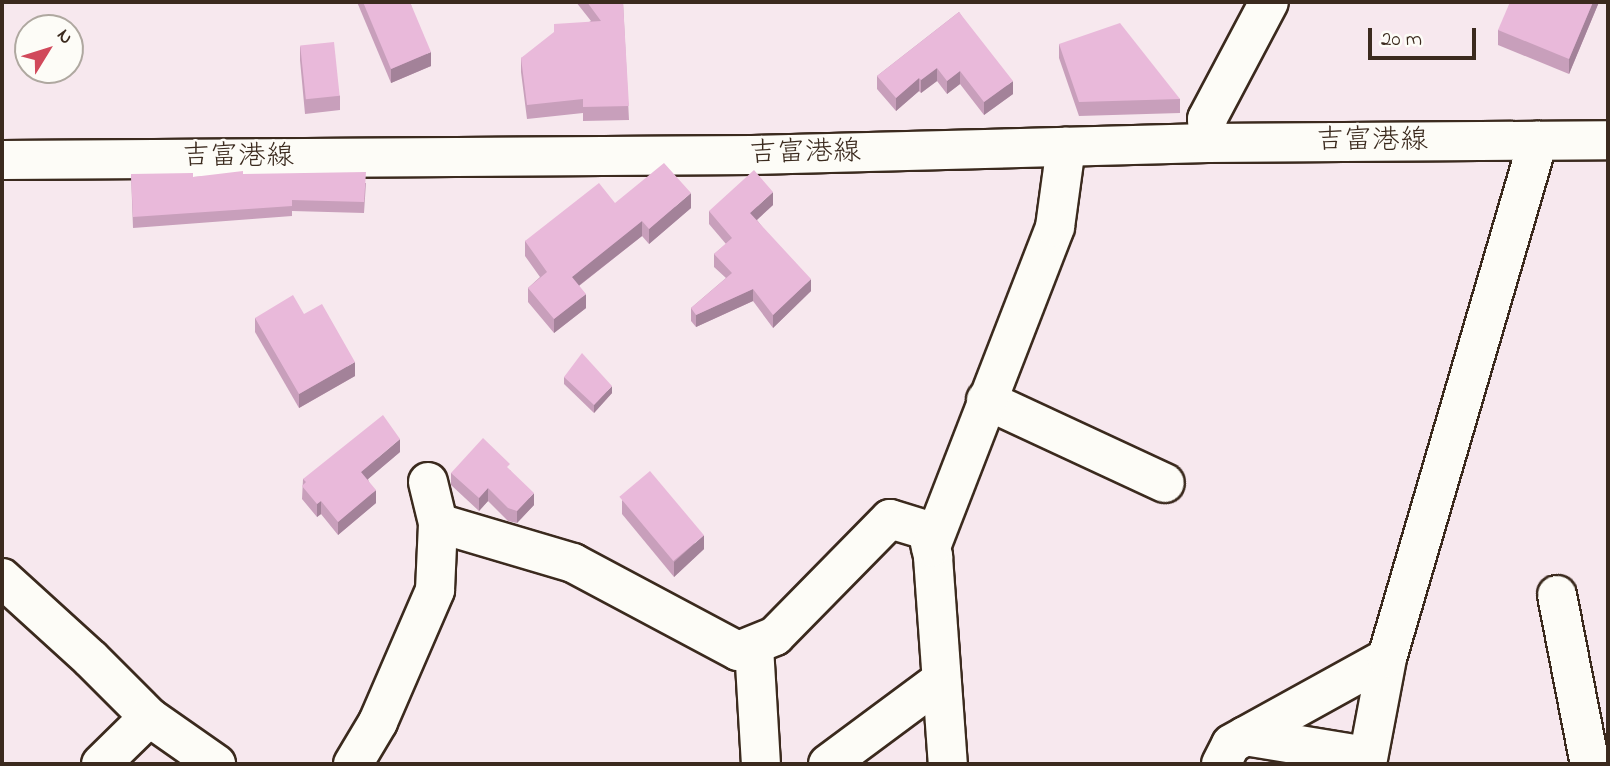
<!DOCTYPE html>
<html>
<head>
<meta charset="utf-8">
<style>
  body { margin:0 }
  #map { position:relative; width:1610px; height:766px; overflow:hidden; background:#f7e8ee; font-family:"Indie Flower","Klee One",sans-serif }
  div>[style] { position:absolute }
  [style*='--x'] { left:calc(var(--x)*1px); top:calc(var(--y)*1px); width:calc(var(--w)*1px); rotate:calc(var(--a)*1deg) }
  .roads { filter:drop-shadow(2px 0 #3b2a1e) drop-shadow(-2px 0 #3b2a1e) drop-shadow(0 2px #3b2a1e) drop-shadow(0 -2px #3b2a1e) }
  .minor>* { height:38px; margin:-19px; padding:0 19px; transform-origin:19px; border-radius:19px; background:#fdfcf7 }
  .secondary>* { height:38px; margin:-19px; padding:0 19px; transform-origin:19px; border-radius:19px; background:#fdfcf7 }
  .wall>* { inset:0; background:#c89fbb }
  .shaded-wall>* { inset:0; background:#a38299 }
  .building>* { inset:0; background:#e9b9da; transform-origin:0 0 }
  span { translate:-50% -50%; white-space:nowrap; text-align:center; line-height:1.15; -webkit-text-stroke:5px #fdfcf7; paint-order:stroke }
  .street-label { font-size:28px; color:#3b2a1e }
  .frame { position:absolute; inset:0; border:4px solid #3b2a1e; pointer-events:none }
  .north { position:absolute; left:14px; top:14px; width:70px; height:70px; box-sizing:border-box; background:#fdfcf7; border:2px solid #afa8a0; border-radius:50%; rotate:52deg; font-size:19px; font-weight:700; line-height:28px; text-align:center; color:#3b2a1e }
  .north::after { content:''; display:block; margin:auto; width:24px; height:32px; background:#d1495b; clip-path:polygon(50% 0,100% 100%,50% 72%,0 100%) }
  .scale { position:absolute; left:1368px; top:28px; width:108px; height:32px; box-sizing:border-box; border:4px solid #3b2a1e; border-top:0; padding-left:9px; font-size:21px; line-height:24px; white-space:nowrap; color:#3b2a1e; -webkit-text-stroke:5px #fdfcf7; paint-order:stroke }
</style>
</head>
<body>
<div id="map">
  <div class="roads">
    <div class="minor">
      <i style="--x:1208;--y:143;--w:24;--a:-92"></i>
      <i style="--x:1207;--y:119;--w:132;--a:-62.1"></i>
      <i style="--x:986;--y:400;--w:197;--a:24.9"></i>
      <i style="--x:428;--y:482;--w:42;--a:76.3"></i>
      <i style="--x:438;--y:523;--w:141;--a:16.5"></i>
      <i style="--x:573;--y:563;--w:187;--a:28.1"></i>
      <i style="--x:738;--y:651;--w:40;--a:-22"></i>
      <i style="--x:775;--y:636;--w:164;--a:-45.5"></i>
      <i style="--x:890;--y:519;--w:39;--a:17"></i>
      <i style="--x:927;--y:530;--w:28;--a:77"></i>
      <i style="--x:933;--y:557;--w:208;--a:85.9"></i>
      <i style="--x:931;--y:547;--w:343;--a:-68.8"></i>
      <i style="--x:1055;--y:227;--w:81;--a:-82.2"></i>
      <i style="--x:2;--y:578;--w:120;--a:42.3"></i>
      <i style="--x:91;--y:659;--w:82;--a:45"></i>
      <i style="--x:149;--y:717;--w:82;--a:35"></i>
      <i style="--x:1557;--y:595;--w:172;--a:79"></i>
      <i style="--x:754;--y:647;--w:117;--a:86.6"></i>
      <i style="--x:1245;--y:736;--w:123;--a:9.4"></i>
      <i style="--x:101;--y:764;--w:67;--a:-44.4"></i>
      <i style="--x:353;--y:764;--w:49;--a:-59.2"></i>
      <i style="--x:378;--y:722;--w:144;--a:-66.6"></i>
      <i style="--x:435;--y:590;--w:67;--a:-87.4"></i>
      <i style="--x:828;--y:764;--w:141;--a:-36.6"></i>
      <i style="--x:1221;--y:764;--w:22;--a:-63"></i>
      <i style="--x:1231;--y:744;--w:178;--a:-28.9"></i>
      <i style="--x:1367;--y:764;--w:108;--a:-79.3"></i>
      <i style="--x:1387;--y:658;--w:539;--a:-73.72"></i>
    </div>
    <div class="secondary">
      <i style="--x:2;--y:160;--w:750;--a:-0.38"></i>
      <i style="--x:752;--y:155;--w:456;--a:-1.5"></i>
      <i style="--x:1208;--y:143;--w:400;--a:-0.4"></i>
    </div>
  </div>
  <div class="wall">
    <i style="clip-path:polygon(357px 2px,410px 2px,431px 66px,391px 83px)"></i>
    <i style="clip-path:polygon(576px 2px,623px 2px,629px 120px,583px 121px,583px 113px,527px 119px,521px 72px,521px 58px,591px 21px)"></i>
    <i style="clip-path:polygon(1599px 2px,1569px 74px,1498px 45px,1498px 30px)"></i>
    <i style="clip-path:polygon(959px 12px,1013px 94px,984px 115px,960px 84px,947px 94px,937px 81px,921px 93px,919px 91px,896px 111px,877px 89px,877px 76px)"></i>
    <i style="clip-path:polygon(1059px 44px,1180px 99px,1180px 113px,1079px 116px,1059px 58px)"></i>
    <i style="clip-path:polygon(300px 46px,340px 96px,340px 110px,305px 114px,300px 60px)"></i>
    <i style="clip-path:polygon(131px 174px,193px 177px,243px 174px,366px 183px,364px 213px,292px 211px,292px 216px,133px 228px)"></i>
    <i style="clip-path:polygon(615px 203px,691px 208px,649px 244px,642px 236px,579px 286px,586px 308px,554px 333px,528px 302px,528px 288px,540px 277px,525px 256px,525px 241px)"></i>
    <i style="clip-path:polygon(773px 205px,757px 220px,811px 291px,773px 328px,753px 301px,696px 327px,691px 321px,691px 308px,726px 278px,714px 267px,714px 254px,726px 244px,709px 224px,709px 211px)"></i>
    <i style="clip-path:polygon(304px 314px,355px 376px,299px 408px,255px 332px,255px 318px)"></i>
    <i style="clip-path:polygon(564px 377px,612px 393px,594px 413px,564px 384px)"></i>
    <i style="clip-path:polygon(400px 452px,368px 479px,376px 503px,338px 535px,321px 514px,317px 517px,302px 499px,303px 479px)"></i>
    <i style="clip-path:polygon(510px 470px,534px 505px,517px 523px,508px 521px,488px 501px,479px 511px,451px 485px,451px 473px)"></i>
    <i style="clip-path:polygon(622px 500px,704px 549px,674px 577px,622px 514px)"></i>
  </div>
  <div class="shaded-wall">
    <i style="clip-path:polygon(1593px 2px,1599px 2px,1569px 74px,1569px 59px)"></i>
    <i style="clip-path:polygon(431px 52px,431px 66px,391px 83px,391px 69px)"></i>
    <i style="clip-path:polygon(937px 68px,937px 81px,921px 93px,921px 80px)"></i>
    <i style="clip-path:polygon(960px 71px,960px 84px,947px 94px,947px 81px)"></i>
    <i style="clip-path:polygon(919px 78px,919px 91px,896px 111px,896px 98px)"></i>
    <i style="clip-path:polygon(1013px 81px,1013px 94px,984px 115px,984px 102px)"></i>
    <i style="clip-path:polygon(773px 192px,773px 205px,750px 226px,750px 213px)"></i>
    <i style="clip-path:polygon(691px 193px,691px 208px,649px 244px,649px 229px)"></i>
    <i style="clip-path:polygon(642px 221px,642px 236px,572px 291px,572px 277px)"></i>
    <i style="clip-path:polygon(811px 279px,811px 291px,773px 328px,773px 315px)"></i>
    <i style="clip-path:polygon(753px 289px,753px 301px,696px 327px,696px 315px)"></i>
    <i style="clip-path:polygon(586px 294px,586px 308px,554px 333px,554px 319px)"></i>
    <i style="clip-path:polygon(355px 362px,355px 376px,299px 408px,299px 394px)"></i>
    <i style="clip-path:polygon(612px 386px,612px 393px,594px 413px,594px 405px)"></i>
    <i style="clip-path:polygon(400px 439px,400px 452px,361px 485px,361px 472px)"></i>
    <i style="clip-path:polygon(488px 488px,488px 501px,479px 511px,479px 498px)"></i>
    <i style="clip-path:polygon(376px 490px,376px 503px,338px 535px,338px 522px)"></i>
    <i style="clip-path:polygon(534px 493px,534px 505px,517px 523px,517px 511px)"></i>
    <i style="clip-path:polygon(321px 501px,321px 514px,317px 517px,317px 504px)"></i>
    <i style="clip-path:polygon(704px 535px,704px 549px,674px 577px,674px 562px)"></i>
  </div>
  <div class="building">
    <i style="clip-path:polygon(363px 2px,410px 2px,431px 52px,391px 69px)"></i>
    <i style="clip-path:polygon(587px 2px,623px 2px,629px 106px,583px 107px,583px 99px,527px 105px,521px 58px,554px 32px,554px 24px,601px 21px)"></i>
    <i style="clip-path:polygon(1510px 2px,1593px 2px,1569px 59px,1498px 30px)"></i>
    <i style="clip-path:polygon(959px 12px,1013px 81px,984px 102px,960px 71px,947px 81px,937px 68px,921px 80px,919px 78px,896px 98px,877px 76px)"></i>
    <i style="clip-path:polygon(1120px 23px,1180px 99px,1079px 102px,1059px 44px)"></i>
    <i style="left:334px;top:42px;width:54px;height:34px;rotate:84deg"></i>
    <i style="clip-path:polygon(664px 163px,691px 193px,649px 229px,642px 221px,572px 277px,586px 294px,554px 319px,528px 288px,547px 272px,525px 241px,599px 183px,615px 203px)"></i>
    <i style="clip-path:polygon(754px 170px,773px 192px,750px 213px,811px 279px,773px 315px,753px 289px,696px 315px,691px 308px,732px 273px,714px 254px,732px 238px,709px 211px)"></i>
    <i style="clip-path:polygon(243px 171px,243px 174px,366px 172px,364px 202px,292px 200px,292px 206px,133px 217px,131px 174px,193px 173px,193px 177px)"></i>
    <i style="clip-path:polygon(293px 295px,304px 314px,322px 304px,355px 362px,299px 394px,255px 318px)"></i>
    <i style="clip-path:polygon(582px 353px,612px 386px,594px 405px,564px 377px)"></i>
    <i style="clip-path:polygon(383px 415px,400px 439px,361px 472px,376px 490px,338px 522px,321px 501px,317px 504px,302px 486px,306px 482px,303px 479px)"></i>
    <i style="clip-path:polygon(483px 438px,510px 464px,507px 467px,534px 493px,517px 511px,508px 508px,488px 488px,479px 498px,451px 473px)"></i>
    <i style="left:650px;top:471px;width:84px;height:40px;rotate:50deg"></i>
  </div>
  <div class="street-label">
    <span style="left:1372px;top:142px">吉富港線</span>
    <span style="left:805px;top:154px;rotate:-1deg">吉富港線</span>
    <span style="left:238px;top:158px">吉富港線</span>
  </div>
  <div class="frame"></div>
  <div class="north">N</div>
  <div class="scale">20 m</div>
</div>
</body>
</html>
